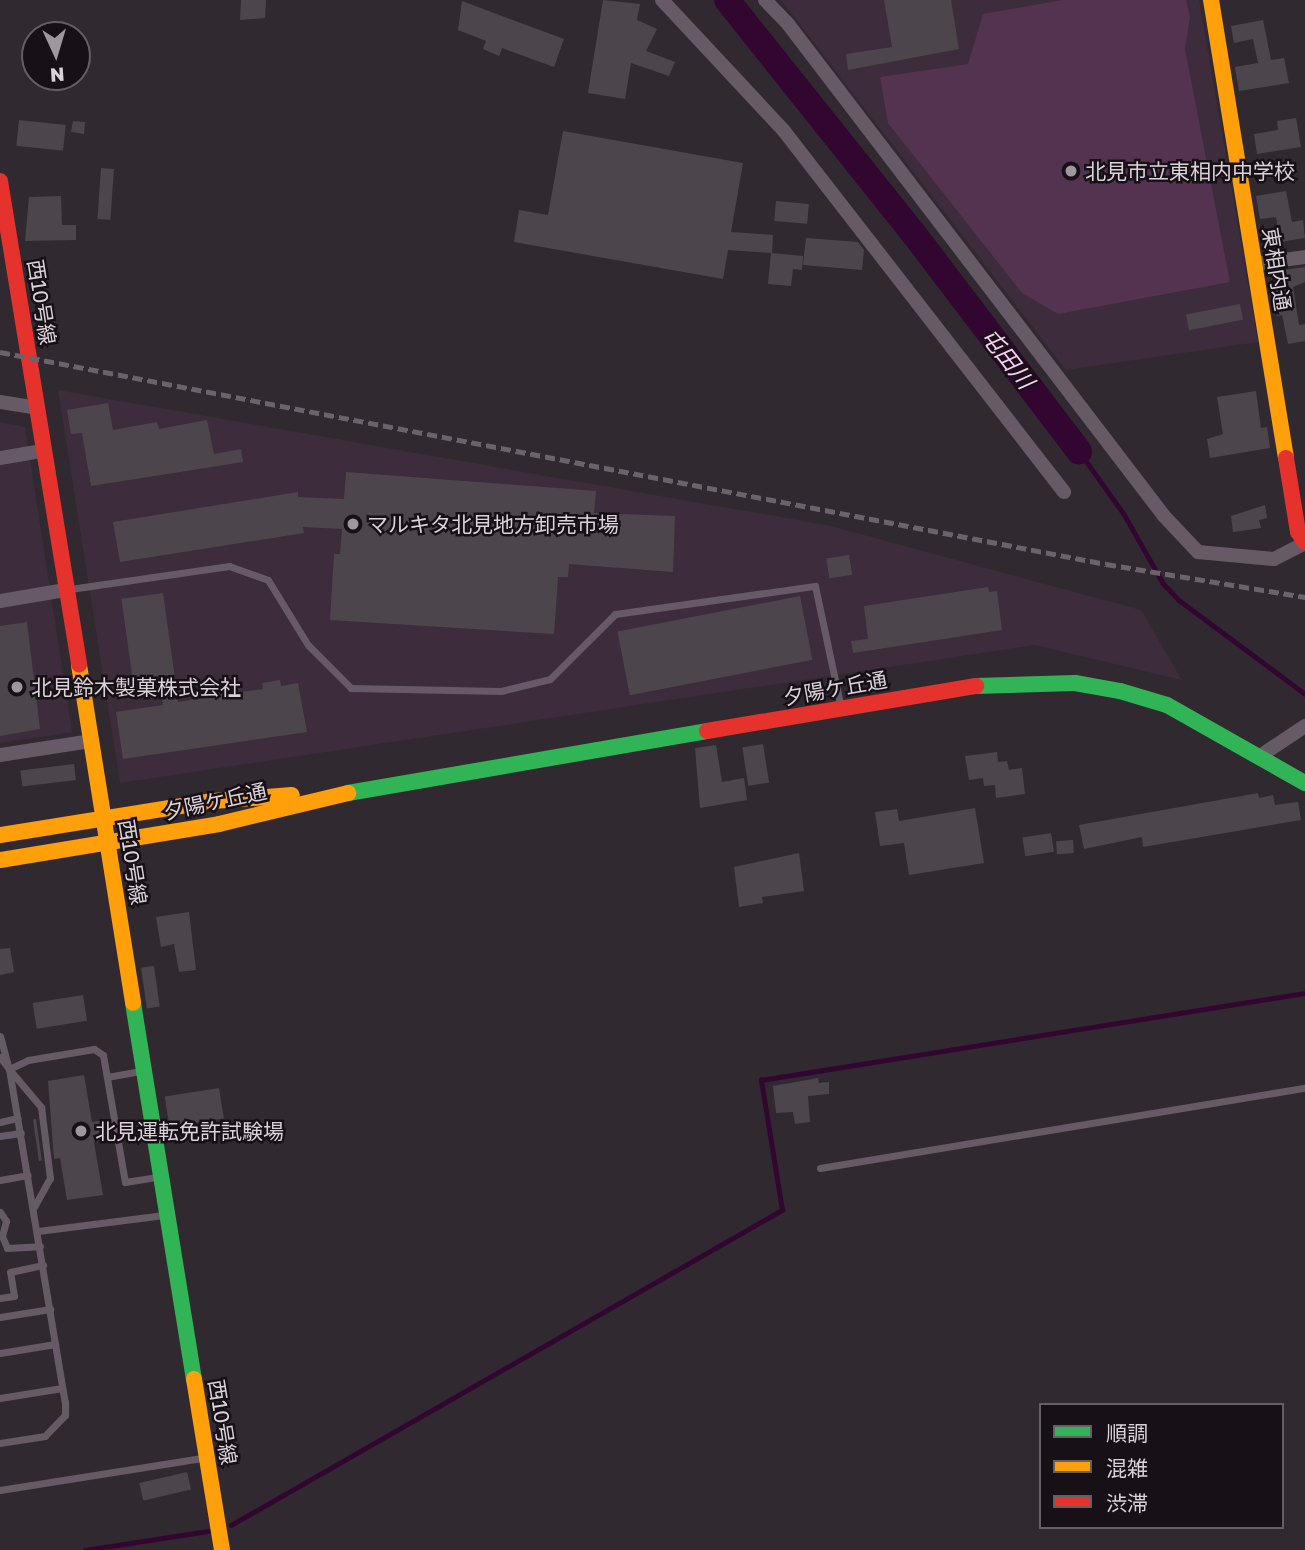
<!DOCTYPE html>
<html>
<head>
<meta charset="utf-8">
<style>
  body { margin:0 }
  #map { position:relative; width:1305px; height:1550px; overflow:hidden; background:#302a30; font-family:"Golos Text","Noto Sans JP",sans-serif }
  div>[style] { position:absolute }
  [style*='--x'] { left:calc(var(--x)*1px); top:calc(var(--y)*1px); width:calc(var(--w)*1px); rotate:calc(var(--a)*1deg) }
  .built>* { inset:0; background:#3d2c3b }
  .green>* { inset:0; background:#53334f }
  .stream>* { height:4.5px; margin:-2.25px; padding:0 2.25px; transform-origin:2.25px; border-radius:2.25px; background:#330631 }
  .river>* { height:26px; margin:-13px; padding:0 13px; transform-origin:13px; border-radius:13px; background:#330631 }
  .building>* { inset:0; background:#4c464c; transform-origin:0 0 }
  .lane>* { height:7px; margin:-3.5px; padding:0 3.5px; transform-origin:3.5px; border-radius:3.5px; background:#665a66 }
  .street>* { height:14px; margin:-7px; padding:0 7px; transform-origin:7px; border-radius:7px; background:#665a66 }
  .fast>* { height:16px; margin:-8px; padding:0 8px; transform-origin:8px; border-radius:8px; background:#30b455 }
  .slow>* { height:16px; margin:-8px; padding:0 8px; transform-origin:8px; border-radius:8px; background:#ff9f0a }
  .jam>* { height:16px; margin:-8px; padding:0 8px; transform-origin:8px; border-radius:8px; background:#e5322d }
  .rail>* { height:4.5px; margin-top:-2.25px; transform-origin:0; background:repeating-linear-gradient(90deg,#6c626b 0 10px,transparent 0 15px) }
  .dots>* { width:19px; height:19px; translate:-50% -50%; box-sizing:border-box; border:4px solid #171117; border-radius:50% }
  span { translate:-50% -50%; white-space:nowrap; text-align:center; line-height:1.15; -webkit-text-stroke:5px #171117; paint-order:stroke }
  .poi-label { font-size:21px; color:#dad1d9 }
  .left { translate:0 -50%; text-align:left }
  .street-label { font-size:21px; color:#dad1d9 }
  .water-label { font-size:23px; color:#fdcdf7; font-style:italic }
  .legend { position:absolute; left:1039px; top:1403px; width:245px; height:126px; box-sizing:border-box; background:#171117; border:2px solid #655e65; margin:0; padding:9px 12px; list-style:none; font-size:21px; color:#dad1d9 }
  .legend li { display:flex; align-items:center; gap:14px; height:35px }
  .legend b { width:35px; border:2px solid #655e65 }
  .north { position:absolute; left:21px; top:21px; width:70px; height:70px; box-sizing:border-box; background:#171117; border:2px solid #655e65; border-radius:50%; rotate:176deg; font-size:19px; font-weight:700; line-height:28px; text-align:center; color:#dad1d9 }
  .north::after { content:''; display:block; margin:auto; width:24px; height:32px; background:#9e979e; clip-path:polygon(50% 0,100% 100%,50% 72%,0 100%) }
</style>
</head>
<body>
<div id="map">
  <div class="built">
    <i style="clip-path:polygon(781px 0,1199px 0,1258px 342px,1066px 370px)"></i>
    <i style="clip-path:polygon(58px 390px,831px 526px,1141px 610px,1182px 680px,1035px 645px,120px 783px)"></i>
    <i style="clip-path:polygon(0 422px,25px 427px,72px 732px,0 743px)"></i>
  </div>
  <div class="green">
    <i style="clip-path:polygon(1062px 0,1186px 0,1190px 17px,1185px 49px,1230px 282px,1058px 314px,1022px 293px,888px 123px,880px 77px,968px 64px,983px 14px)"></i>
  </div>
  <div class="stream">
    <i style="--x:1079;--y:451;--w:77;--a:54.5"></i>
    <i style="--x:1124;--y:514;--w:79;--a:60.5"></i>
    <i style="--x:1163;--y:583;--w:23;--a:47"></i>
    <i style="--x:1179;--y:600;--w:157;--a:36.7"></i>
    <i style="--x:231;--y:1525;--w:635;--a:-29.76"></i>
    <i style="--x:782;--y:1210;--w:132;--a:-99.2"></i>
    <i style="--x:761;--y:1080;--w:551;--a:-9.09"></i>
    <i style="--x:85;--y:1550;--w:124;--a:-8.8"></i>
  </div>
  <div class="river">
    <i style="--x:727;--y:0;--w:300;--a:51.4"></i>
    <i style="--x:914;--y:234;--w:273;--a:52.8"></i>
  </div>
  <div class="building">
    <i style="clip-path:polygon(241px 0,266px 0,265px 18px,240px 20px)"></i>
    <i style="clip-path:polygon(603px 0,640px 4px,637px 20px,657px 29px,646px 51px,675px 62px,669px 76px,631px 63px,625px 99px,588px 93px)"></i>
    <i style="clip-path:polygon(884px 0,951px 0,959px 49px,848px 70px,846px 54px,892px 47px)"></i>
    <i style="clip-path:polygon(462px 1px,564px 39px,554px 67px,502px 48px,499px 56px,483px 49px,486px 41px,458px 30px)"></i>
    <i style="clip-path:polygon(1263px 20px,1271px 60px,1284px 58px,1289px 83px,1239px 91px,1235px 67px,1258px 63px,1253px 39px,1234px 43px,1231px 26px)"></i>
    <i style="clip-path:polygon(1296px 118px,1301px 147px,1257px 154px,1254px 134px,1278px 130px,1277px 121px)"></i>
    <i style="left:19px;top:120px;width:47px;height:26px;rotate:6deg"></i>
    <i style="clip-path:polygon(73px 121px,85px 122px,84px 134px,71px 132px)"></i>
    <i style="clip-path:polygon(563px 131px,743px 163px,731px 232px,773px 235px,772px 253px,803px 256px,802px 270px,793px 269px,791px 286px,768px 284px,771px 253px,728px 250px,723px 279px,514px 242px,519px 210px,548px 215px)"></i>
    <i style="left:101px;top:168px;width:13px;height:51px;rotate:4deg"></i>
    <i style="clip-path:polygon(1286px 191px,1292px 222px,1303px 220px,1305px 238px,1280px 242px,1276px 217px,1260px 219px,1256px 196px)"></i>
    <i style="clip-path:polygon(61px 196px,62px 225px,76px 225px,76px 240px,25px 241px,29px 197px)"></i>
    <i style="left:776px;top:201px;width:33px;height:20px;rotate:5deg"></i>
    <i style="clip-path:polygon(806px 238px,858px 242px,864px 250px,862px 270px,803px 265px)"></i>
    <i style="clip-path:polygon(1305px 267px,1305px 282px,1293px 287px,1299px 325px,1305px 324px,1305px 341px,1288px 344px,1282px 315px,1277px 316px,1275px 271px)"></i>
    <i style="left:1240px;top:304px;width:16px;height:55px;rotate:79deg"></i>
    <i style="clip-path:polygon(1256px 391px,1261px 428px,1267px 427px,1270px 448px,1210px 458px,1207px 439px,1223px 434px,1217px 397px)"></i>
    <i style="clip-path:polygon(108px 403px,113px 430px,157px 422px,159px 429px,207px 420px,214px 454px,241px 449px,243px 462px,91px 486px,82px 433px,71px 434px,67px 410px)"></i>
    <i style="clip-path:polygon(346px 472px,596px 491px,594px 513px,675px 516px,673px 572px,569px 564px,568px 577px,558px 577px,554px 634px,330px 620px,334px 554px,340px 554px,342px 529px,303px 527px,304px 533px,120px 562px,113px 522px,298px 492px,298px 497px,344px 499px)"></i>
    <i style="clip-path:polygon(1265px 505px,1267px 518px,1259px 520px,1261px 528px,1233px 532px,1231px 516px)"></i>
    <i style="left:849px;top:555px;width:20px;height:23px;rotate:81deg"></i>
    <i style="clip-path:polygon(988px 587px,989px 592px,997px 591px,1002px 630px,853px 653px,851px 641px,868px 639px,864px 606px)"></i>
    <i style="left:163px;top:593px;width:82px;height:42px;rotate:82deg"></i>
    <i style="left:800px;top:596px;width:65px;height:186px;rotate:79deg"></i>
    <i style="clip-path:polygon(27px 622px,40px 729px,0 736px,0 626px)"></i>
    <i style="clip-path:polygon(280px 680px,281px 686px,298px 683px,307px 732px,123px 759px,116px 712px,163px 705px,162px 699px,177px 697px,178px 702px,210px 697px,210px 692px,227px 689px,228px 694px,263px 689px,262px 683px)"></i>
    <i style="left:763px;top:744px;width:39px;height:21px;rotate:81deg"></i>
    <i style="clip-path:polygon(716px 745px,722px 782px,744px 778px,747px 800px,700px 808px,695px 748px)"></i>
    <i style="clip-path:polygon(997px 752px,998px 762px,1007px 761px,1009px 770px,1022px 768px,1025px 794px,996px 798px,995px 785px,984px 786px,983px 778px,969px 780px,965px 756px)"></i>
    <i style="left:74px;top:764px;width:16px;height:54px;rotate:83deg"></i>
    <i style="clip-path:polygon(1258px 793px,1259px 798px,1273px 795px,1275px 805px,1298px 802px,1301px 820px,1143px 847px,1142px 837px,1084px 849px,1079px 825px)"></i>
    <i style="clip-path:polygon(975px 808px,984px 863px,909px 875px,904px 843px,880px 846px,875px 812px,897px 809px,899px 821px)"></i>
    <i style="left:1051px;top:833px;width:19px;height:29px;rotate:81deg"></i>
    <i style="left:1073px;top:840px;width:13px;height:17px;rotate:86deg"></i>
    <i style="clip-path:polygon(799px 853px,804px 891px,762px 897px,763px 903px,739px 907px,734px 867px)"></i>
    <i style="clip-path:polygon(189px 912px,196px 970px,179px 972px,174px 944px,161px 947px,156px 917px)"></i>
    <i style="clip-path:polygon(10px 948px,14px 972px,0 975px,0 949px)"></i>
    <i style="left:154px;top:966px;width:41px;height:13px;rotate:82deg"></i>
    <i style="left:83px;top:995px;width:26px;height:51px;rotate:81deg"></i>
    <i style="clip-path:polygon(84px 1075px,92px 1122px,104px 1120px,107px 1140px,94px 1142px,103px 1195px,67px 1200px,60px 1158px,54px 1159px,48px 1081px)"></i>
    <i style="clip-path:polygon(818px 1078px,819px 1083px,829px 1082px,829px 1094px,808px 1096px,810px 1122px,795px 1124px,793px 1112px,776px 1113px,773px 1086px)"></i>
    <i style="left:219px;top:1088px;width:31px;height:55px;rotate:81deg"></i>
    <i style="left:36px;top:1119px;width:42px;height:3px;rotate:82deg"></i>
    <i style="left:187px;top:1472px;width:18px;height:49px;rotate:77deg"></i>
  </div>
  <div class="lane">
    <i style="--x:70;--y:589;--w:161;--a:-8.2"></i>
    <i style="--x:229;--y:566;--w:41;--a:19.7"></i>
    <i style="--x:268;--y:580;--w:76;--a:58.4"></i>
    <i style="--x:308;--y:645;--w:61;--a:45"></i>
    <i style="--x:351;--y:688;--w:150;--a:1.1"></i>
    <i style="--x:501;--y:691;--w:50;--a:-13.8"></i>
    <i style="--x:550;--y:679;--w:92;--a:-45"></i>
    <i style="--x:615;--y:614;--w:202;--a:-8"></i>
    <i style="--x:815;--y:586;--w:125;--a:78"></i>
    <i style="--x:0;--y:1036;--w:34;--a:75"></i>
    <i style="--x:9;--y:1069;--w:50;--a:49.9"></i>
    <i style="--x:41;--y:1107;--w:72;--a:82.8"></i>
    <i style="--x:50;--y:1178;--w:33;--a:119"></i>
    <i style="--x:0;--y:1057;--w:15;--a:53"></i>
    <i style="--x:9;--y:1069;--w:338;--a:80.5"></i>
    <i style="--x:65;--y:1402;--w:13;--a:90"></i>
    <i style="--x:65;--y:1415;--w:29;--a:134"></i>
    <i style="--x:45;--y:1436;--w:46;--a:171.2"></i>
    <i style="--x:9;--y:1069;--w:21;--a:-25"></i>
    <i style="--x:28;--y:1060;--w:67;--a:-9.5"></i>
    <i style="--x:94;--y:1049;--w:11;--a:34"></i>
    <i style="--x:103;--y:1055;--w:129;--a:80.2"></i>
    <i style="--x:125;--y:1182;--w:33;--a:-9"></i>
    <i style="--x:107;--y:1077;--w:35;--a:-10"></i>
    <i style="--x:0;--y:1122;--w:18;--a:-13"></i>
    <i style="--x:0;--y:1136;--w:21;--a:-8"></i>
    <i style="--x:820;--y:1168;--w:492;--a:-9.4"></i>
    <i style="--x:0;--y:1180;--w:28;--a:-10"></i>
    <i style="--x:0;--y:1212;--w:11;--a:56"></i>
    <i style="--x:6;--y:1221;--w:16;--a:105"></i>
    <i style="--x:2;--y:1236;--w:13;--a:67"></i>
    <i style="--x:7;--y:1248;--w:33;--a:-3"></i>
    <i style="--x:38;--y:1231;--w:127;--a:-7.2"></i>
    <i style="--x:0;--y:1298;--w:14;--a:-8"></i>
    <i style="--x:14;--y:1296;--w:24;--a:-99"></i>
    <i style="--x:10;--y:1272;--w:34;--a:-12"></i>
    <i style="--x:0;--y:1317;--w:51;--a:-9.1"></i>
    <i style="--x:0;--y:1353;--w:56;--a:-9.3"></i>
    <i style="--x:0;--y:1398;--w:63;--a:-9.2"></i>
    <i style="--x:0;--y:1490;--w:206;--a:-9"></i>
  </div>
  <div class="street">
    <i style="--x:662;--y:0;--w:179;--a:47"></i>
    <i style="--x:784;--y:131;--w:457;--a:52.2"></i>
    <i style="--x:765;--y:0;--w:33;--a:46"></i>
    <i style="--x:788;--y:24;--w:619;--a:52.61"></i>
    <i style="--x:1164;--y:516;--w:50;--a:46.6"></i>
    <i style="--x:1198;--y:552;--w:76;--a:5.3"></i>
    <i style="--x:1274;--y:559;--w:35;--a:-27"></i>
    <i style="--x:1254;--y:264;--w:51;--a:-7.8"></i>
    <i style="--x:0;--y:402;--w:36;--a:9"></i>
    <i style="--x:0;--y:458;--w:43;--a:-9.5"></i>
    <i style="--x:0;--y:601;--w:66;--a:-9.6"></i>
    <i style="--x:0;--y:755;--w:93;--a:-8.7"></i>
    <i style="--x:1260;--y:756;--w:54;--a:-33.7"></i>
  </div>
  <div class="fast">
    <i style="--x:976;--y:686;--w:99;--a:-1.7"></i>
    <i style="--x:1075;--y:683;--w:46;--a:10.1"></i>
    <i style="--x:1120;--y:691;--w:49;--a:16.6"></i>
    <i style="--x:1167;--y:705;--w:159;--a:29.5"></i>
    <i style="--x:348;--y:793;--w:364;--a:-9.8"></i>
    <i style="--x:133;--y:1003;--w:381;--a:80.8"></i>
  </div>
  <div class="slow">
    <i style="--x:1211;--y:0;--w:464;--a:80.7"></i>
    <i style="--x:79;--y:665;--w:342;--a:80.9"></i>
    <i style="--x:0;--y:835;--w:216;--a:-9.1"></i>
    <i style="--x:213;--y:801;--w:79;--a:-4.3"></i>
    <i style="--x:0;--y:860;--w:222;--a:-9.3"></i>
    <i style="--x:219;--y:824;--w:133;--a:-13.5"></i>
    <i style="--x:194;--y:1379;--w:173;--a:80.7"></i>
  </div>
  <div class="jam">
    <i style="--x:0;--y:181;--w:490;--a:80.7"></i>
    <i style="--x:1286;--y:458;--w:75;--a:80.8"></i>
    <i style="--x:1298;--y:532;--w:12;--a:55"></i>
    <i style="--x:707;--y:731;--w:273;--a:-9.5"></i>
  </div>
  <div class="rail">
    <i style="--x:0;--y:352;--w:1126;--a:10.85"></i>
    <i style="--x:1106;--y:564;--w:202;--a:9.4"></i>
  </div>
  <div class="dots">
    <i style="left:1071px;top:171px;background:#9e979e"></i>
    <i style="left:353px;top:524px;background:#9e979e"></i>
    <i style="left:17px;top:687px;background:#9e979e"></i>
    <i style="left:81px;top:1131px;background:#9e979e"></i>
  </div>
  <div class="poi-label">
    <span class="left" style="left:1085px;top:171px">北見市立東相内中学校</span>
    <span class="left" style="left:367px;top:524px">マルキタ北見地方卸売市場</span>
    <span class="left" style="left:31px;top:687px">北見鈴木製菓株式会社</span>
    <span class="left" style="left:95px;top:1131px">北見運転免許試験場</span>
  </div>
  <div class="street-label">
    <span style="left:1277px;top:269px;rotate:81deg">東相内通</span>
    <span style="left:42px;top:302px;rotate:81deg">西10号線</span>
    <span style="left:835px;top:688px;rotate:-10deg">夕陽ケ丘通</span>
    <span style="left:215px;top:801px;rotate:-12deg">夕陽ケ丘通</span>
    <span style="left:133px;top:862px;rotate:81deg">西10号線</span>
    <span style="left:223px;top:1422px;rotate:81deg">西10号線</span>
  </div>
  <div class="water-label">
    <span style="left:1008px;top:358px;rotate:52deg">屯田川</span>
  </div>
  <ul class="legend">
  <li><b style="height:9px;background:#30b455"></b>順調</li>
  <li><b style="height:9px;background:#ff9f0a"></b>混雑</li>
  <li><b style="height:9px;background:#e5322d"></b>渋滞</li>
  </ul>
  <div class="north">N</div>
</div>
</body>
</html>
